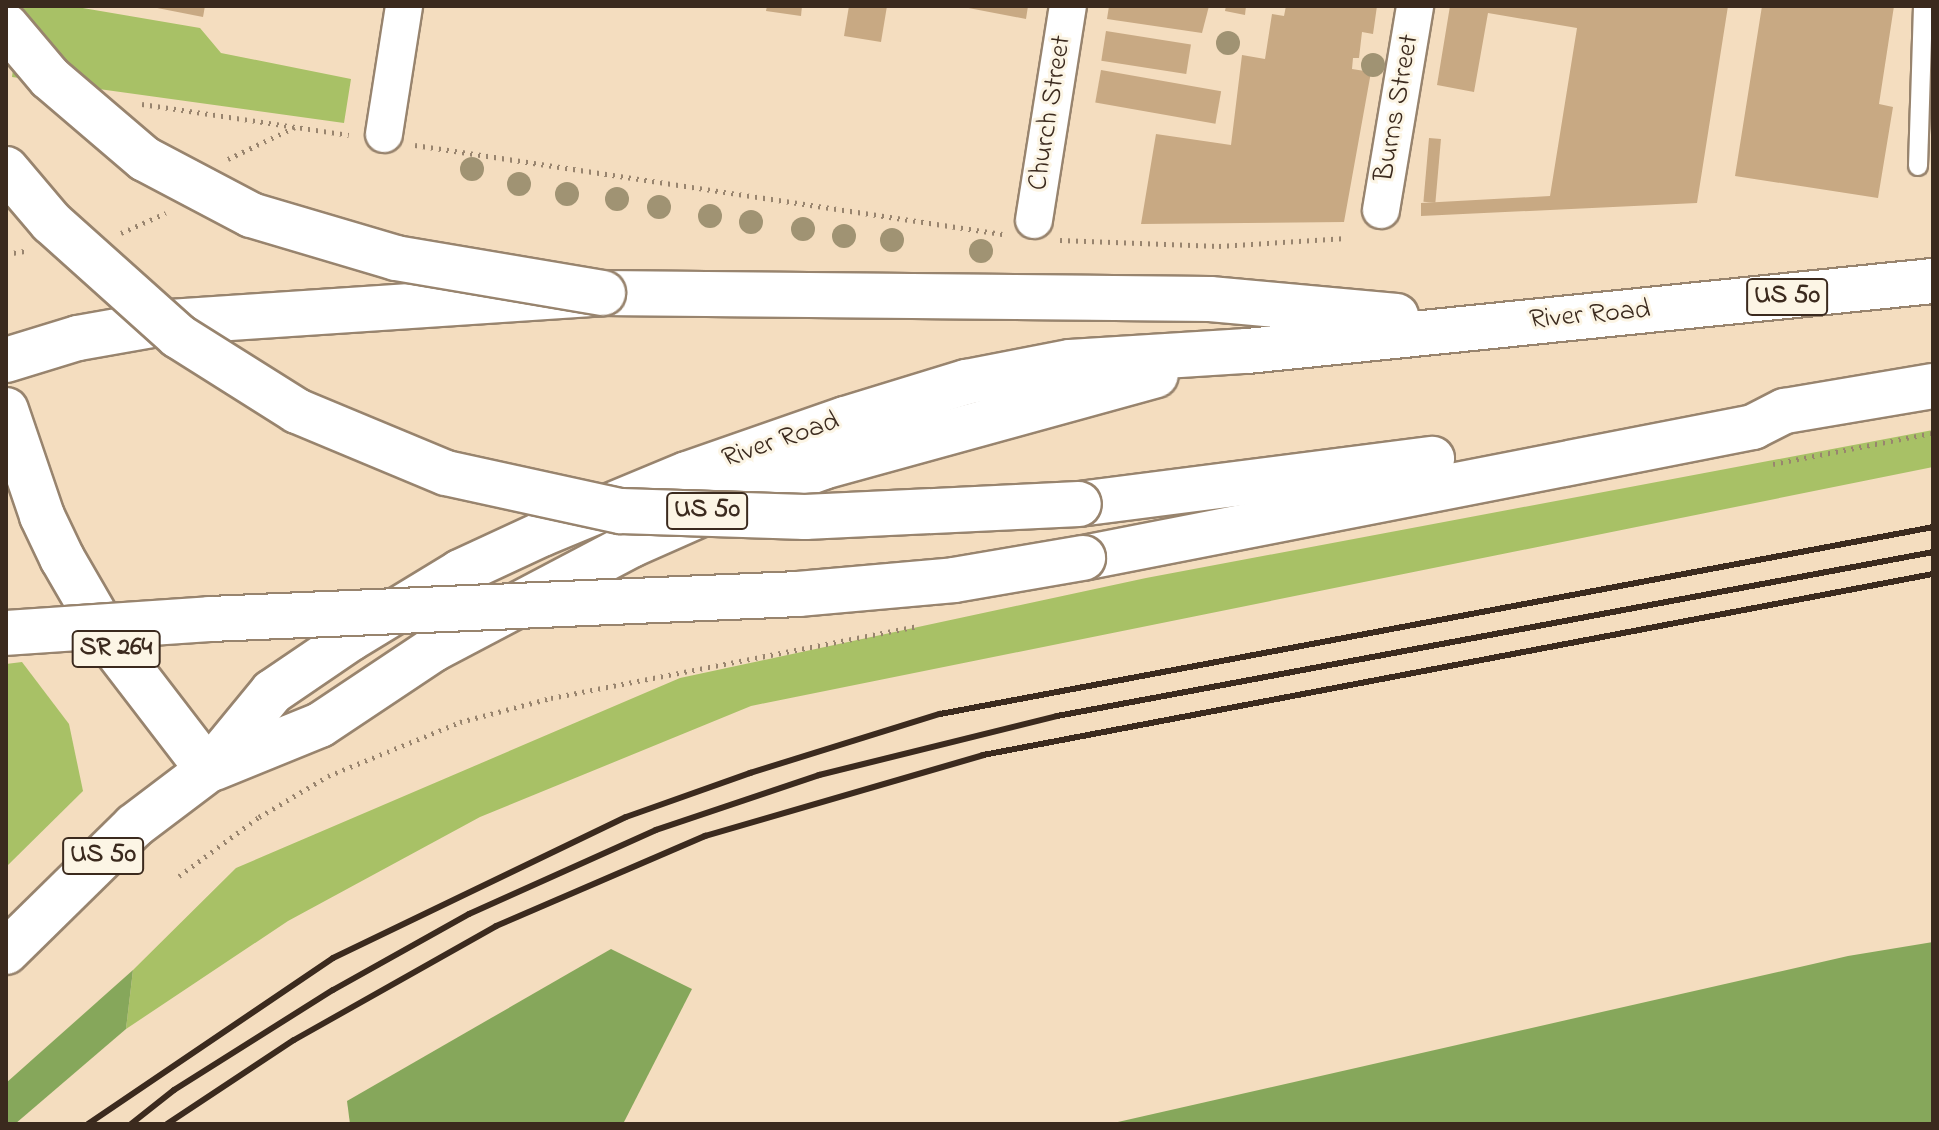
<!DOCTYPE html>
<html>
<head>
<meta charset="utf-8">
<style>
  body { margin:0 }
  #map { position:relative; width:1939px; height:1130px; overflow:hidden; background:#f4ddbf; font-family:"Indie Flower",sans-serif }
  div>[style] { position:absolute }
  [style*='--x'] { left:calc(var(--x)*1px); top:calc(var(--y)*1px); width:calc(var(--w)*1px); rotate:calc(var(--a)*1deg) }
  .green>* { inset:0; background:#a8c166 }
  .forest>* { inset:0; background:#86a75b }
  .building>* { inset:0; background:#c8a983; transform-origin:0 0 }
  .path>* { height:5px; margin-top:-2.5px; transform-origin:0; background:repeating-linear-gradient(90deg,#98846e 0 2px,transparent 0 8px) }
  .roads { filter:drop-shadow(2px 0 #98846e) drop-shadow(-2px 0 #98846e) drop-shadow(0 2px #98846e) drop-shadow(0 -2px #98846e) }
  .service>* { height:18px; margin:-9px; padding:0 9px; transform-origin:9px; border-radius:9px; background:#fff }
  .minor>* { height:36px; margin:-18px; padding:0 18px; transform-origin:18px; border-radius:18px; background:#fff }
  .primary>* { height:44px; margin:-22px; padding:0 22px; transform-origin:22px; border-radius:22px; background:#fff }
  .motorway>* { height:44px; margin:-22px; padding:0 22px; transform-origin:22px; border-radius:22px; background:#fff }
  .rail>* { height:6px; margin:-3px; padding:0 3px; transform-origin:3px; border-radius:3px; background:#3b2a1e }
  .bridges { filter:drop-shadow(2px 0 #98846e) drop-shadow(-2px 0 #98846e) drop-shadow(0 2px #98846e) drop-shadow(0 -2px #98846e) }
  .primary-bridge>* { height:44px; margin:-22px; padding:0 22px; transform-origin:22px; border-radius:22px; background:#fff }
  .motorway-bridge>* { height:44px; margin:-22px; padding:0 22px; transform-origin:22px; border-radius:22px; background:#fff }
  .trees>* { width:24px; height:24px; margin:-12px; border-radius:50%; background:#a09373 }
  span { translate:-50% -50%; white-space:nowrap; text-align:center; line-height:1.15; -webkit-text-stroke:6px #fcf5e5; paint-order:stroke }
  .shield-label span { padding:2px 6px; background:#fcf5e5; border:2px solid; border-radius:6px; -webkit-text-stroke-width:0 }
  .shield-label { font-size:26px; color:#3b2a1e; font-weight:700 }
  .street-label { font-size:28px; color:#3b2a1e }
  .frame { position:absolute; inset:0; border:8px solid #3b2a1e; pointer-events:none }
</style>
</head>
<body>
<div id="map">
  <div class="green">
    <i style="clip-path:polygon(21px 6px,71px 6px,200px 28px,221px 53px,351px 79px,344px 123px,12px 77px)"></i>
    <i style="clip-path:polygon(1933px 430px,1933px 467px,751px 706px,480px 817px,288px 921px,126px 1029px,133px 970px,236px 868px,680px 678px,1146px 578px)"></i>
    <i style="clip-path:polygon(22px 662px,69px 724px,83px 791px,6px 867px,6px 664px)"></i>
  </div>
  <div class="forest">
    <i style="clip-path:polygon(1933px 942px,1933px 1124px,1109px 1124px,1848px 956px)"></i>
    <i style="clip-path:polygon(611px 949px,692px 989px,623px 1124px,350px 1124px,347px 1101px)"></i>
    <i style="clip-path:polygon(133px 970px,126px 1029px,15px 1124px,6px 1124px,6px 1083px)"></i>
  </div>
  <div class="building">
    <i style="clip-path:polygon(147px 6px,205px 6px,203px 17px)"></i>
    <i style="clip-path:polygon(767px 6px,802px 6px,801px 16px,766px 11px)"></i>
    <i style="clip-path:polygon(849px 6px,887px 6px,881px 42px,844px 36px)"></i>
    <i style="clip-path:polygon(958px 6px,1028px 6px,1026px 19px)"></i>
    <i style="clip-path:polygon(1109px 6px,1209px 6px,1202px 33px,1107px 19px)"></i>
    <i style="clip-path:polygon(1226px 6px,1246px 6px,1245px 15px,1225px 11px)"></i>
    <i style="clip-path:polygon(1286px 6px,1377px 6px,1373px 34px,1362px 32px,1359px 58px,1353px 58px,1352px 69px,1371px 72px,1344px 222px,1141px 224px,1156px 134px,1231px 145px,1242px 55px,1265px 59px,1272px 14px,1284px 16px)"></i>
    <i style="clip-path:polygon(1450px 6px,1728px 6px,1697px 203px,1421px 216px,1421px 203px,1550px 196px,1577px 28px,1488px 13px,1474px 92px,1437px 85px)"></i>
    <i style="clip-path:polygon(1762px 6px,1894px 6px,1879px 104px,1893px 107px,1878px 198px,1735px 176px)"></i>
    <i style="left:1106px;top:31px;width:86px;height:30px;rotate:9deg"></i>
    <i style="left:1101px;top:70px;width:122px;height:33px;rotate:10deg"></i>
    <i style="left:1429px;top:138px;width:12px;height:64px;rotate:5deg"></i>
  </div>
  <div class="path">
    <i style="--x:142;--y:104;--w:209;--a:8.5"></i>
    <i style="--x:415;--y:145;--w:594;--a:8.62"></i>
    <i style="--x:228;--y:159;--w:74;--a:-25.5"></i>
    <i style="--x:121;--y:233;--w:49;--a:-24"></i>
    <i style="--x:1060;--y:240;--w:159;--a:2.2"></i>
    <i style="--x:1219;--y:246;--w:128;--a:-3.6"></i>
    <i style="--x:6;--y:254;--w:19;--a:-9"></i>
    <i style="--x:1773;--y:464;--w:163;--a:-11"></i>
    <i style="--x:179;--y:876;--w:99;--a:-36.4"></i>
    <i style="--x:259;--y:817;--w:80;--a:-30.7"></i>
    <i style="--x:328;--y:776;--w:143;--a:-22.2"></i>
    <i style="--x:460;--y:722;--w:94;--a:-14.8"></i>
    <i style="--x:551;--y:698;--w:374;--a:-11.1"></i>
  </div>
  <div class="roads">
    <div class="service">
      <i style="--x:1918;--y:166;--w:160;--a:-88.2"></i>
    </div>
    <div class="minor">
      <i style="--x:384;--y:134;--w:130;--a:-81.1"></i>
      <i style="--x:1381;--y:210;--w:207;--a:-80.5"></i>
      <i style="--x:1034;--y:220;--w:217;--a:-81"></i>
    </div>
    <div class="primary">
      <i style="--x:6;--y:360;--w:75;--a:-17"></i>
      <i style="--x:78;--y:338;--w:92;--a:-10"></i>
      <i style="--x:169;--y:322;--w:435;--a:-3.8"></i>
      <i style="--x:603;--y:293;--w:607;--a:0.57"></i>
      <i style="--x:1210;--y:299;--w:187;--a:5.2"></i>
      <i style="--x:6;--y:410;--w:112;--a:71.2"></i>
      <i style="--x:42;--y:516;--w:47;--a:64.5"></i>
      <i style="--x:62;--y:558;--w:102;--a:59.9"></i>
      <i style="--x:113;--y:646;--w:156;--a:52.5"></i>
      <i style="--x:214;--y:768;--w:114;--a:-22.1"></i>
      <i style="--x:320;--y:725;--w:137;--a:-33.7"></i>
      <i style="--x:434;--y:649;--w:223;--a:-27.8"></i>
      <i style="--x:631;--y:545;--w:111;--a:-23.8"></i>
      <i style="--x:733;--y:500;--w:96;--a:-20.1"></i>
      <i style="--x:823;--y:467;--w:345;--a:-15.4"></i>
      <i style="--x:6;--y:952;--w:180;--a:-44.5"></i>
      <i style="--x:134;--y:826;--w:93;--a:-37.1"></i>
      <i style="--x:208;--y:770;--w:101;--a:-50.6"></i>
      <i style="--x:272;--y:692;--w:94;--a:-34.2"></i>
      <i style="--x:350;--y:639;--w:129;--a:-31.3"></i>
      <i style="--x:460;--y:572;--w:90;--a:-24.9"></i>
      <i style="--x:542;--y:534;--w:157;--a:-22.5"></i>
      <i style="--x:687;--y:474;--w:167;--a:-19.2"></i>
      <i style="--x:845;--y:419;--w:127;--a:-17"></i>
      <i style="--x:966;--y:382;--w:106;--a:-10.9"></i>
      <i style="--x:1070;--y:362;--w:177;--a:-3.6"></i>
      <i style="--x:1247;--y:351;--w:690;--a:-5.83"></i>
    </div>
    <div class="motorway">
      <i style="--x:1079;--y:504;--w:356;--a:-7.3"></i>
      <i style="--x:1083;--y:558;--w:683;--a:-11.06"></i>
      <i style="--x:1753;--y:427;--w:36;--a:-27"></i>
      <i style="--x:1785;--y:411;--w:150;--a:-9.6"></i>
    </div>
  </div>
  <div class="rail">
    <i style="--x:88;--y:1124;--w:296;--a:-34.1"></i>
    <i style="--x:333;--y:958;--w:325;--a:-25.7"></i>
    <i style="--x:626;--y:817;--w:132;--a:-19.5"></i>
    <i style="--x:750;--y:773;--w:199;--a:-17.3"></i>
    <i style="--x:940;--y:714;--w:1010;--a:-10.66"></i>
    <i style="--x:131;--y:1124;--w:55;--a:-38.3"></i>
    <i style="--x:174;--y:1090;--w:188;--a:-32.2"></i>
    <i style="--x:333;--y:990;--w:156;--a:-29.2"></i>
    <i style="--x:469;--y:914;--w:205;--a:-24.2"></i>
    <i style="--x:656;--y:830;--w:172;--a:-18.6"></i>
    <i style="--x:819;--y:775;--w:245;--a:-13.9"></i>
    <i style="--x:1057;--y:716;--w:891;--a:-10.6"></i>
    <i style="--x:167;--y:1124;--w:152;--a:-33.5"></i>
    <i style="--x:294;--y:1040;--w:232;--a:-29.4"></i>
    <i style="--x:496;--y:926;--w:228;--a:-23.3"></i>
    <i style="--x:705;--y:836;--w:290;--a:-16.2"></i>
    <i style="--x:983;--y:755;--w:967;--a:-10.79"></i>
  </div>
  <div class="bridges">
    <div class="primary-bridge">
      <i style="--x:6;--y:26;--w:68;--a:49.8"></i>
      <i style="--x:50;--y:78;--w:125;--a:40.5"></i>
      <i style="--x:145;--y:159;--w:120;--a:27.8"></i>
      <i style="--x:251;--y:215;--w:151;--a:16.5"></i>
      <i style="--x:396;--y:258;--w:210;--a:9.6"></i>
    </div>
    <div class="motorway-bridge">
      <i style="--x:6;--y:169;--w:70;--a:49.7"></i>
      <i style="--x:51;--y:222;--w:171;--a:41.9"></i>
      <i style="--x:178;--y:336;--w:141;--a:32.2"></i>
      <i style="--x:297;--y:411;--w:161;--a:22.6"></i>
      <i style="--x:446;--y:473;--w:179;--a:12.3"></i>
      <i style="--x:621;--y:511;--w:184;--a:1.9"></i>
      <i style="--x:805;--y:517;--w:274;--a:-2.7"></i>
      <i style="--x:6;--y:633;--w:204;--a:-3.9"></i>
      <i style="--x:210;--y:619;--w:589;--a:-2.43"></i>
      <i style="--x:798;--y:594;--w:157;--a:-5.1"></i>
      <i style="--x:954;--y:580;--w:131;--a:-9.7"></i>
    </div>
  </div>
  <div class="trees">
    <i style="left:1228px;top:43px"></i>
    <i style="left:1373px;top:65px"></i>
    <i style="left:472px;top:169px"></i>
    <i style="left:519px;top:184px"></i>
    <i style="left:567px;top:194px"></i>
    <i style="left:617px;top:199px"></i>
    <i style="left:659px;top:207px"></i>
    <i style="left:710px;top:216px"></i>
    <i style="left:751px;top:222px"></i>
    <i style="left:803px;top:229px"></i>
    <i style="left:844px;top:236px"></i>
    <i style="left:892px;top:240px"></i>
    <i style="left:981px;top:251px"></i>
  </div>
  <div class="shield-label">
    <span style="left:1787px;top:297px">US 50</span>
    <span style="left:707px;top:511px">US 50</span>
    <span style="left:116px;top:649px">SR 264</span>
    <span style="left:103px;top:856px">US 50</span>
  </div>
  <div class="street-label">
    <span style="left:1398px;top:108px;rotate:-80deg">Burns Street</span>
    <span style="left:1051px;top:113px;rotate:-81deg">Church Street</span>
    <span style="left:1590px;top:316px;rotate:-5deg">River Road</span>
    <span style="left:781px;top:441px;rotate:-19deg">River Road</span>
  </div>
  <div class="frame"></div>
</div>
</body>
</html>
